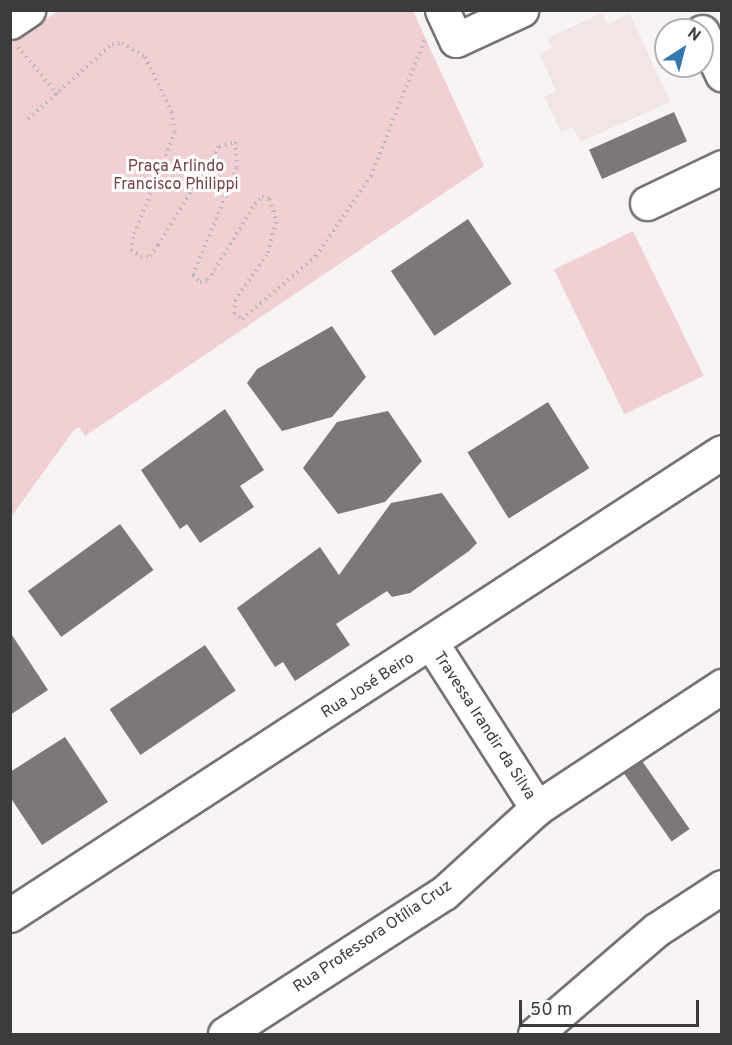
<!DOCTYPE html>
<html>
<head>
<meta charset="utf-8">
<style>
  body { margin:0 }
  #map { position:relative; width:732px; height:1045px; overflow:hidden; background:#f8f4f4; font-family:Overpass,sans-serif }
  div>[style] { position:absolute }
  [style*='--x'] { left:calc(var(--x)*1px); top:calc(var(--y)*1px); width:calc(var(--w)*1px); rotate:calc(var(--a)*1deg) }
  .built>* { inset:0; background:#f1e5e6 }
  .green>* { inset:0; background:#f1d0d3; transform-origin:0 0 }
  .building>* { inset:0; background:#7c7878; transform-origin:0 0 }
  .path>* { height:4px; margin-top:-2px; transform-origin:0; background:repeating-linear-gradient(90deg,#b9b6b6 0 1.5px,transparent 0 6px) }
  .roads { filter:drop-shadow(2px 0 #777374) drop-shadow(-2px 0 #777374) drop-shadow(0 2px #777374) drop-shadow(0 -2px #777374) }
  .minor>* { height:33px; margin:-16.5px; padding:0 16.5px; transform-origin:16.5px; border-radius:16.5px; background:#fff }
  .major>* { height:33px; margin:-16.5px; padding:0 16.5px; transform-origin:16.5px; border-radius:16.5px; background:#fff }
  span { translate:-50% -50%; white-space:nowrap; text-align:center; line-height:1.15; -webkit-text-stroke:6px #fff; paint-order:stroke }
  .park-label { font-size:16px; color:#754249 }
  .street-label { font-size:16px; color:#3d3c3c }
  .frame { position:absolute; inset:0; border:12px solid #3d3c3c; pointer-events:none }
  .north { position:absolute; left:654px; top:18px; width:60px; height:60px; box-sizing:border-box; background:#fff; border:2px solid #b1b1b1; border-radius:50%; rotate:36deg; font-size:16px; font-weight:700; line-height:24px; text-align:center; color:#3d3c3c }
  .north::after { content:''; display:block; margin:auto; width:21px; height:27px; background:#3477ad; clip-path:polygon(50% 0,100% 100%,50% 72%,0 100%) }
  .scale { position:absolute; left:519px; top:1000px; width:180px; height:27px; box-sizing:border-box; border:3px solid #3d3c3c; border-top:0; padding-left:8px; font-size:18px; line-height:21px; white-space:nowrap; color:#3d3c3c; -webkit-text-stroke:4px #fff; paint-order:stroke }
</style>
</head>
<body>
<div id="map">
  <div class="built">
    <i style="clip-path:polygon(602px 13px,607px 24px,630px 14px,670px 102px,580px 142px,573px 127px,561px 132px,544px 97px,556px 91px,540px 54px,552px 48px,548px 38px)"></i>
  </div>
  <div class="green">
    <i style="clip-path:polygon(58px 11px,413px 11px,484px 166px,85px 436px,79px 427px,74px 430px,11px 517px,11px 43px)"></i>
    <i style="left:633px;top:231px;width:161px;height:88px;rotate:64deg"></i>
  </div>
  <div class="building">
    <i style="left:674px;top:112px;width:32px;height:93px;rotate:66deg"></i>
    <i style="left:468px;top:219px;width:78px;height:93px;rotate:56deg"></i>
    <i style="clip-path:polygon(332px 326px,366px 377px,332px 417px,282px 431px,247px 383px,257px 369px)"></i>
    <i style="left:548px;top:402px;width:78px;height:95px;rotate:58deg"></i>
    <i style="clip-path:polygon(225px 409px,264px 470px,240px 486px,254px 507px,200px 543px,187px 524px,180px 529px,141px 470px)"></i>
    <i style="clip-path:polygon(388px 411px,422px 461px,385px 502px,338px 514px,303px 468px,337px 422px)"></i>
    <i style="clip-path:polygon(442px 493px,477px 543px,469px 551px,410px 593px,392px 597px,387px 591px,336px 624px,350px 645px,295px 681px,283px 662px,275px 667px,237px 608px,320px 547px,339px 575px,391px 503px)"></i>
    <i style="left:120px;top:524px;width:57px;height:114px;rotate:54deg"></i>
    <i style="clip-path:polygon(10px 632px,48px 690px,10px 715px)"></i>
    <i style="left:205px;top:645px;width:55px;height:115px;rotate:56deg"></i>
    <i style="clip-path:polygon(65px 737px,108px 802px,42px 845px,10px 797px,10px 772px)"></i>
    <i style="left:642px;top:761px;width:83px;height:22px;rotate:55deg"></i>
  </div>
  <div class="path">
    <i style="--x:18;--y:47;--w:62;--a:50.2"></i>
    <i style="--x:28;--y:119;--w:113;--a:-41.8"></i>
    <i style="--x:112;--y:44;--w:10;--a:-6"></i>
    <i style="--x:122;--y:43;--w:27;--a:31"></i>
    <i style="--x:145;--y:57;--w:61;--a:63.9"></i>
    <i style="--x:172;--y:112;--w:20;--a:81"></i>
    <i style="--x:175;--y:132;--w:113;--a:111.8"></i>
    <i style="--x:133;--y:237;--w:13;--a:99"></i>
    <i style="--x:131;--y:250;--w:12;--a:31"></i>
    <i style="--x:141;--y:256;--w:9;--a:0"></i>
    <i style="--x:150;--y:256;--w:14;--a:-54"></i>
    <i style="--x:158;--y:245;--w:116;--a:-58.4"></i>
    <i style="--x:219;--y:146;--w:17;--a:-13"></i>
    <i style="--x:236;--y:142;--w:26;--a:88"></i>
    <i style="--x:237;--y:168;--w:116;--a:112.4"></i>
    <i style="--x:193;--y:275;--w:10;--a:45"></i>
    <i style="--x:200;--y:282;--w:8;--a:-14"></i>
    <i style="--x:208;--y:280;--w:89;--a:-58.3"></i>
    <i style="--x:255;--y:204;--w:10;--a:-45"></i>
    <i style="--x:262;--y:197;--w:8;--a:14"></i>
    <i style="--x:270;--y:199;--w:24;--a:75"></i>
    <i style="--x:276;--y:222;--w:34;--a:105"></i>
    <i style="--x:267;--y:255;--w:55;--a:125.4"></i>
    <i style="--x:235;--y:300;--w:13;--a:94"></i>
    <i style="--x:234;--y:313;--w:10;--a:37"></i>
    <i style="--x:242;--y:319;--w:97;--a:-40.4"></i>
    <i style="--x:316;--y:256;--w:97;--a:-55.5"></i>
    <i style="--x:371;--y:176;--w:147;--a:-68.5"></i>
  </div>
  <div class="roads">
    <div class="minor">
      <i style="--x:442;--y:10;--w:33;--a:65"></i>
      <i style="--x:456;--y:40;--w:72;--a:-24.8"></i>
      <i style="--x:10;--y:22;--w:22;--a:-34"></i>
      <i style="--x:647;--y:203;--w:83;--a:-25.6"></i>
      <i style="--x:432;--y:644;--w:195;--a:57.4"></i>
      <i style="--x:10;--y:915;--w:849;--a:-33.04"></i>
      <i style="--x:225;--y:1034;--w:260;--a:-32.8"></i>
      <i style="--x:444;--y:893;--w:126;--a:-42.4"></i>
      <i style="--x:537;--y:808;--w:222;--a:-33.4"></i>
      <i style="--x:535;--y:1034;--w:160;--a:-40.7"></i>
      <i style="--x:656;--y:930;--w:79;--a:-33.1"></i>
    </div>
    <div class="major">
      <i style="--x:702;--y:32;--w:47;--a:64.5"></i>
    </div>
  </div>
  <div class="park-label">
    <span style="left:176px;top:176px">Praça Arlindo<br>Francisco Philippi</span>
  </div>
  <div class="street-label">
    <span style="left:368px;top:686px;rotate:-33deg">Rua José Beiro</span>
    <span style="left:484px;top:726px;rotate:57deg">Travessa Irandir da Silva</span>
    <span style="left:373px;top:937px;rotate:-34deg">Rua Professora Otília Cruz</span>
  </div>
  <div class="frame"></div>
  <div class="north">N</div>
  <div class="scale">50 m</div>
</div>
</body>
</html>
